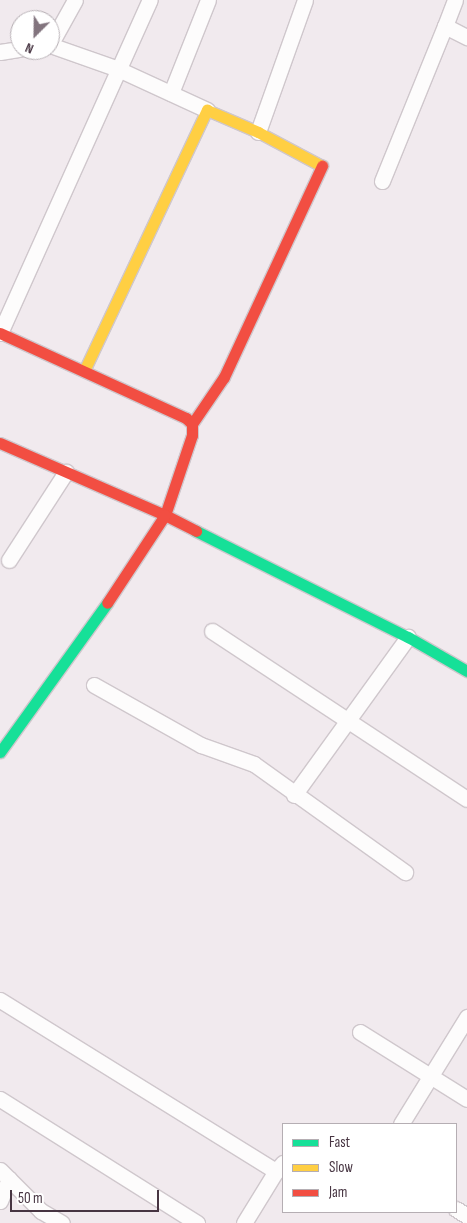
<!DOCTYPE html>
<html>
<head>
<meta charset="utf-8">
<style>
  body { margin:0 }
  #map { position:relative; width:467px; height:1223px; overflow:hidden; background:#f1eaee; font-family:"Sofia Sans Condensed",sans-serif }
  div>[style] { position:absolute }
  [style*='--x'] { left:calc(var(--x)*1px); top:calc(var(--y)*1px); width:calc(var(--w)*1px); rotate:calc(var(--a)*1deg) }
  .roads { filter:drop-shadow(1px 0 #cfc7cc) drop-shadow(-1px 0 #cfc7cc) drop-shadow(0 1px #cfc7cc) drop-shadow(0 -1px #cfc7cc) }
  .street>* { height:15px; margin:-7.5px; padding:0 7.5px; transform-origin:7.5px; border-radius:7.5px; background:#fdfcfc }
  .fast>* { height:11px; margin:-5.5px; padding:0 5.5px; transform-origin:5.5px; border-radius:5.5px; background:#16e098 }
  .slow>* { height:11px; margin:-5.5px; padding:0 5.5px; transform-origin:5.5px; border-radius:5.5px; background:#ffcf43 }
  .jam>* { height:11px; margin:-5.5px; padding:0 5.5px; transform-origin:5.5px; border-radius:5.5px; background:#f24e42 }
  span { translate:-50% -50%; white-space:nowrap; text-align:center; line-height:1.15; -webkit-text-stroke:4px #fff; paint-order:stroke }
  .legend { position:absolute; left:282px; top:1123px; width:175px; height:90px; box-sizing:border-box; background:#fff; border:1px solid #b5aeb3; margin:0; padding:6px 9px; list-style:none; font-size:15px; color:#473542 }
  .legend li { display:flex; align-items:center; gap:10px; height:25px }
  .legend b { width:25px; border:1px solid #b5aeb3 }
  .north { position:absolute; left:10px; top:10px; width:50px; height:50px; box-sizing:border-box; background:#fff; border:1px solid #b5aeb3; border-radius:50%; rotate:203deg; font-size:14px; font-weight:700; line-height:20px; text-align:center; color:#473542 }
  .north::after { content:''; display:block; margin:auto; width:18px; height:22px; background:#82747e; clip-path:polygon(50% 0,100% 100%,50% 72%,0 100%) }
  .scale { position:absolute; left:10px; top:1190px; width:149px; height:22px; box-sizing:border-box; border:2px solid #473542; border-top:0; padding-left:6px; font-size:15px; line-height:18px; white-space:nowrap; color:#473542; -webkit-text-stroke:4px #fff; paint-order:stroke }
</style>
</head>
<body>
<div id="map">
  <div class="roads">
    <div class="street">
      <i style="--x:455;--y:0;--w:28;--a:111"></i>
      <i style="--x:445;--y:26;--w:25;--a:27"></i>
      <i style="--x:50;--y:45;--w:72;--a:19.4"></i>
      <i style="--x:118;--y:69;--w:98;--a:24.7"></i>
      <i style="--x:50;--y:45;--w:51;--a:-60.9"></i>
      <i style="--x:0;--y:52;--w:20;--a:-9"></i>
      <i style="--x:171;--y:93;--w:100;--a:-68.3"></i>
      <i style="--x:258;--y:132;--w:140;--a:-70.4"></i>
      <i style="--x:382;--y:181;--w:167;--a:-67.9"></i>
      <i style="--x:0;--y:333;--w:365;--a:-65.8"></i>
      <i style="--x:9;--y:560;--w:105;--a:-57.1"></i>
      <i style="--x:212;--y:631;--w:305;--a:33.4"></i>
      <i style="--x:94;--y:685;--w:123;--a:29.3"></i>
      <i style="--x:201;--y:745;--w:56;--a:19.7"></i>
      <i style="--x:254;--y:764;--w:186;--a:35.6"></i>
      <i style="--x:294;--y:795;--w:195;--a:-54.2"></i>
      <i style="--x:0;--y:1000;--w:325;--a:31.8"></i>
      <i style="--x:276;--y:1171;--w:11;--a:-49"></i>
      <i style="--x:360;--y:1032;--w:126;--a:32.1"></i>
      <i style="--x:0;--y:1099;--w:233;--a:32.2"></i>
      <i style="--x:401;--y:1124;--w:126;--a:-58.3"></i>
      <i style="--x:0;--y:1170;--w:58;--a:45"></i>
      <i style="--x:41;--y:1211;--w:24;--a:30"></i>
      <i style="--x:0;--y:1201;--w:24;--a:-68"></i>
      <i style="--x:456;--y:1209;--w:13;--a:32"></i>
      <i style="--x:244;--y:1223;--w:61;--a:-58.4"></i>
    </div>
    <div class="fast">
      <i style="--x:196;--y:531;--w:237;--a:26.6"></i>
      <i style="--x:408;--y:637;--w:68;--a:30"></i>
      <i style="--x:0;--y:752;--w:183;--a:-54.3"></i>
    </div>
    <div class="slow">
      <i style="--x:84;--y:371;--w:289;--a:-64.8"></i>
      <i style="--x:207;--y:110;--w:56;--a:23.3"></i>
      <i style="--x:258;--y:132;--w:72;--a:28"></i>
    </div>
    <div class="jam">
      <i style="--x:0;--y:333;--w:205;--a:24.6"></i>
      <i style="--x:186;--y:418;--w:8;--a:45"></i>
      <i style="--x:192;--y:424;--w:11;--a:90"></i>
      <i style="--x:192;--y:435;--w:84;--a:108.6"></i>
      <i style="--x:165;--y:515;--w:35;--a:27"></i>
      <i style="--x:192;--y:424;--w:57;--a:-55.8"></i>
      <i style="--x:224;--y:377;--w:233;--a:-65.1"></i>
      <i style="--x:0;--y:443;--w:180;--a:23.6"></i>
      <i style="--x:165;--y:515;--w:105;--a:123.4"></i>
    </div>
  </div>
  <ul class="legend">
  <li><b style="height:6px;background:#16e098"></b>Fast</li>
  <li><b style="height:6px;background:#ffcf43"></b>Slow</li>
  <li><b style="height:6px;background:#f24e42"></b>Jam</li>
  </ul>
  <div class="north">N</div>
  <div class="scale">50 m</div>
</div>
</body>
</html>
